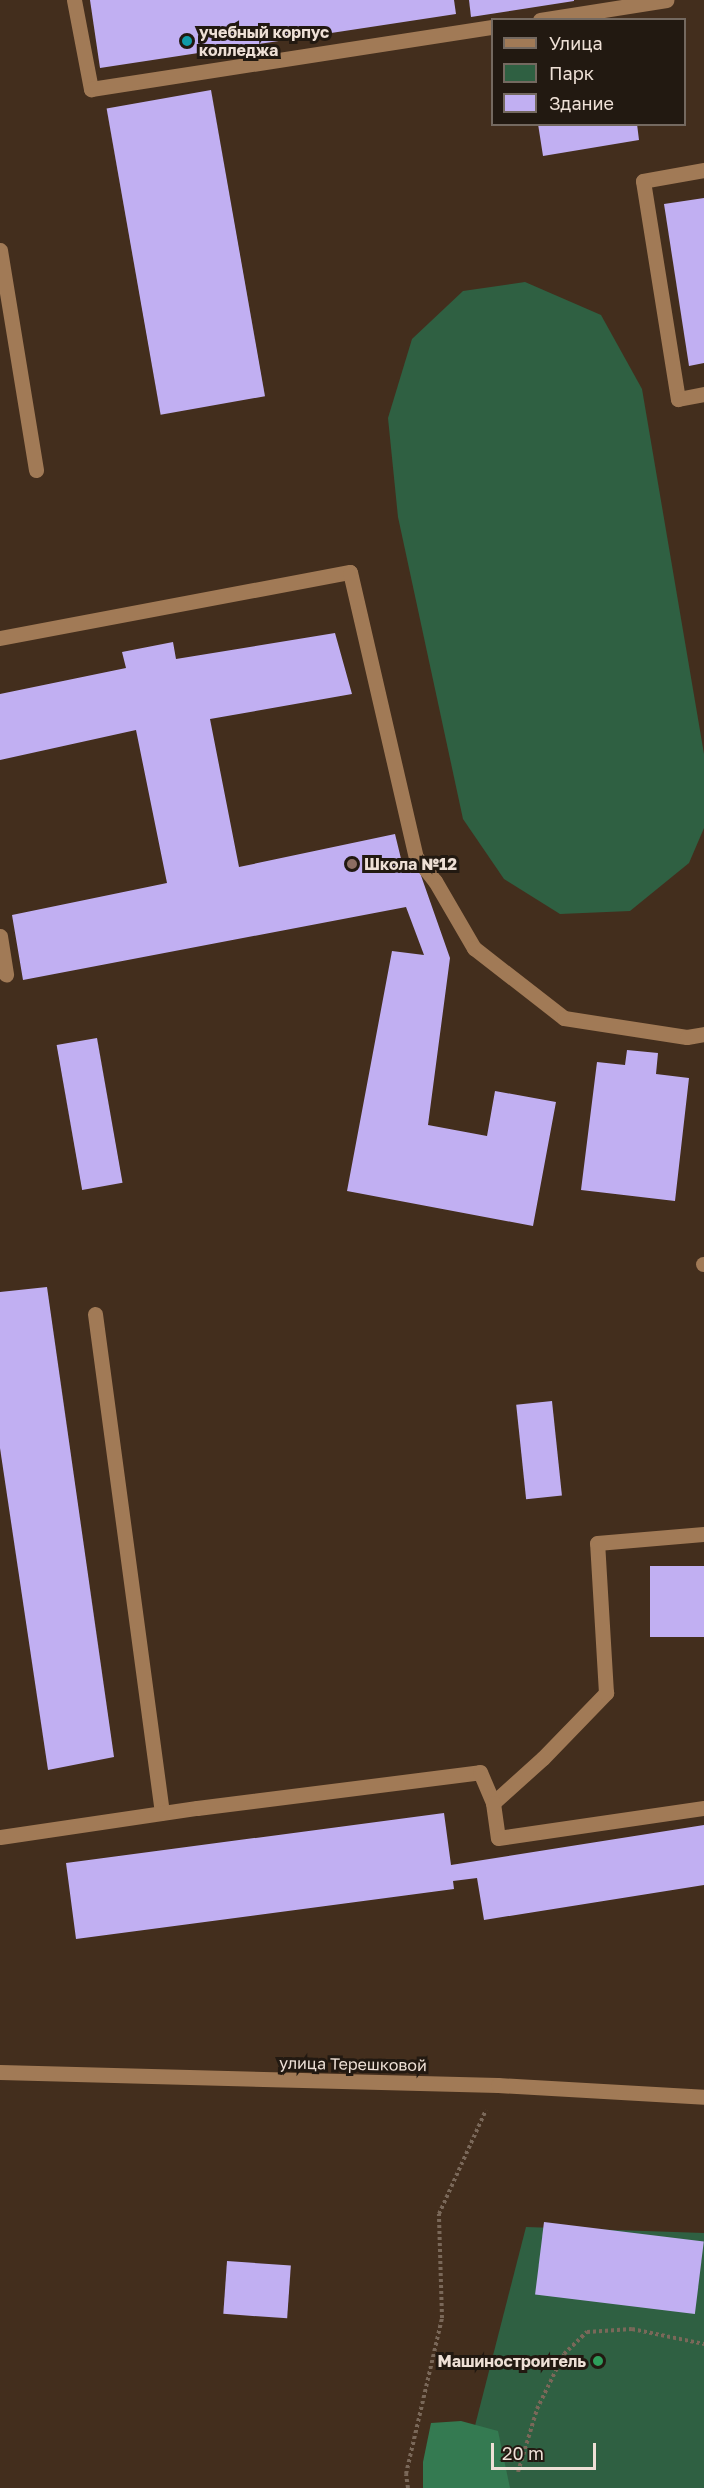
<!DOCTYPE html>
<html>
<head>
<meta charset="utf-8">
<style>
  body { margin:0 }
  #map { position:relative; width:704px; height:2488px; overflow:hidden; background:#432e1d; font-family:"Golos Text",sans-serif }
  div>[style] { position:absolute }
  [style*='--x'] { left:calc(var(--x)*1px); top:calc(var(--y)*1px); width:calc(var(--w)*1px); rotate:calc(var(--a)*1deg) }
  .green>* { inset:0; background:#2f6042 }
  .forest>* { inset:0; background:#347a51 }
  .building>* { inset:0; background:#c1aff2; transform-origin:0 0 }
  .path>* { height:4px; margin-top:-2px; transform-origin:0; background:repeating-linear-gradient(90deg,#7a6859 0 3px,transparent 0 6px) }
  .minor>* { height:15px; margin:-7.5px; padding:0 7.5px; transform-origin:7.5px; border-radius:7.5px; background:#a17a56 }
  .dots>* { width:16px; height:16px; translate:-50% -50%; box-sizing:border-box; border:3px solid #221911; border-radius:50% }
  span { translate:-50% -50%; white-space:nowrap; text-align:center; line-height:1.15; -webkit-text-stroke:6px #221911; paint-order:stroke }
  .poi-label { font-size:16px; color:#eee0d6; font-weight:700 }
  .left { translate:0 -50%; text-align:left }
  .right { translate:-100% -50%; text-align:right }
  .street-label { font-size:16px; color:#eee0d6 }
  .legend { position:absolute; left:491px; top:18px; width:195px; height:108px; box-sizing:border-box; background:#221911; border:2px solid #746960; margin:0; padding:8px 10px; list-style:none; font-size:18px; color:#eee0d6 }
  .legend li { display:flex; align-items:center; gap:12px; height:30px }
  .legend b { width:30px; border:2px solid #746960 }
  .scale { position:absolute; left:491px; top:2443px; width:105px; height:27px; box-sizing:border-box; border:3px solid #eee0d6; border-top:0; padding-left:8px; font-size:18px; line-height:21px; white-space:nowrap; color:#eee0d6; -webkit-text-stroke:4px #221911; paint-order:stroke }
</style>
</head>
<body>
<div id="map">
  <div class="green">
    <i style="clip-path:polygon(525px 282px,601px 315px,642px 389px,704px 754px,704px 828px,689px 863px,630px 911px,560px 914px,504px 879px,463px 819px,398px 517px,388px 418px,412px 339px,463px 291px)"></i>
    <i style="clip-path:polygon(526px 2227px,704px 2233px,704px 2488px,459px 2488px)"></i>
  </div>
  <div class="forest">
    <i style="clip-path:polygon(461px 2421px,498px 2431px,510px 2488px,423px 2488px,423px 2462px,431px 2423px)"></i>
  </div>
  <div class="building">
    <i style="clip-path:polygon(90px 0,454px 0,456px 14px,100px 68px)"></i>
    <i style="clip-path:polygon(469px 0,574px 0,574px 1px,471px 17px)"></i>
    <i style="left:211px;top:90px;width:311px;height:106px;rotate:80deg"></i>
    <i style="clip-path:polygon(538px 124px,637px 124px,639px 140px,543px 156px)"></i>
    <i style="clip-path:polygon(704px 198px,704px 363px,689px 366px,664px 204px)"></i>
    <i style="clip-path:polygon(335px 633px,352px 694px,210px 719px,239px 867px,395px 834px,404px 871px,418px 867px,450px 958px,428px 1125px,487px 1136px,495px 1091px,556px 1102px,533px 1226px,347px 1191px,392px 951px,424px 955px,406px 907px,23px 980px,12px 915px,167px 883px,136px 730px,0 760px,0 694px,126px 668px,122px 652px,173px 642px,176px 659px)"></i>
    <i style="left:97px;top:1038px;width:147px;height:41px;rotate:80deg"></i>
    <i style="clip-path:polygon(627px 1050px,658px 1053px,656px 1074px,689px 1078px,675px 1201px,581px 1190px,597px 1062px,625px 1065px)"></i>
    <i style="clip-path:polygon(47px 1287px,114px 1757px,48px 1770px,0 1448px,0 1292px)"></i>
    <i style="left:552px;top:1401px;width:95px;height:36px;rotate:84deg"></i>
    <i style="left:704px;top:1566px;width:71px;height:54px;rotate:90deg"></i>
    <i style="clip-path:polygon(444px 1813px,451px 1865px,704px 1825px,704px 1885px,484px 1920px,477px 1878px,453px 1881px,454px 1889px,76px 1939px,66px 1863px)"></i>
    <i style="left:544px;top:2222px;width:161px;height:73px;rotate:7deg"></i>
    <i style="left:227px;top:2261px;width:64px;height:53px;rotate:4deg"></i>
  </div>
  <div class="path">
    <i style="--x:518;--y:2472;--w:66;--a:-73.2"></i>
    <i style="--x:537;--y:2409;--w:61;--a:-63.9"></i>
    <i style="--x:564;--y:2354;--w:32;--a:-44"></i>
    <i style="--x:587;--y:2332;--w:45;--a:-3.8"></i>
    <i style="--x:632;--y:2329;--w:74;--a:11.8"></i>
    <i style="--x:408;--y:2488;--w:14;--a:-98"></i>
    <i style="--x:406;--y:2474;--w:160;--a:-77"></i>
    <i style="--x:442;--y:2318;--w:104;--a:-91.7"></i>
    <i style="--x:439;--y:2214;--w:114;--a:-65.7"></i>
  </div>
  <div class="minor">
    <i style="--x:74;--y:0;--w:91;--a:79.2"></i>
    <i style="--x:91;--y:89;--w:406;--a:-8.8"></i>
    <i style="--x:540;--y:20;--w:128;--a:-9"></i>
    <i style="--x:704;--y:170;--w:62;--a:169.8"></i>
    <i style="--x:643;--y:181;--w:221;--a:80.9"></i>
    <i style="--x:678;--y:399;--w:26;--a:-11"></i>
    <i style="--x:0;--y:250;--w:223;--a:80.7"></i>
    <i style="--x:0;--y:638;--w:356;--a:-10.7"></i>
    <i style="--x:350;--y:572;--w:293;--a:77"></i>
    <i style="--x:416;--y:857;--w:31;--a:52"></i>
    <i style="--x:435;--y:881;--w:78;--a:59.8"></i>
    <i style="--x:474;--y:948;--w:114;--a:37.9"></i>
    <i style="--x:564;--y:1018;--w:124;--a:8.8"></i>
    <i style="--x:687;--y:1037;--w:17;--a:-10"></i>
    <i style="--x:0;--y:936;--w:39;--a:81"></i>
    <i style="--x:703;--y:1264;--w:1;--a:0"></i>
    <i style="--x:95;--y:1314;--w:503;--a:82.35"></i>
    <i style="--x:493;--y:1803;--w:67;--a:-42"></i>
    <i style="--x:543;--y:1758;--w:91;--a:-45.9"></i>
    <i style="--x:606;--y:1693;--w:150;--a:-93.4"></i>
    <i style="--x:597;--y:1543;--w:107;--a:-4.8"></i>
    <i style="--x:0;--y:1837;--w:199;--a:-8.4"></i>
    <i style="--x:197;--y:1808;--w:285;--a:-7.2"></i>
    <i style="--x:480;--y:1772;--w:34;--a:67"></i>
    <i style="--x:493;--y:1803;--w:35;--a:82"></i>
    <i style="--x:498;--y:1838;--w:208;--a:-8.3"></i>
    <i style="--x:0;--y:2072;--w:498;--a:1.5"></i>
    <i style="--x:498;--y:2085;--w:206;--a:3.3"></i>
  </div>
  <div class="dots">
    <i style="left:187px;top:41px;background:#0f9aa8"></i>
    <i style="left:352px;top:864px;background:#8d6e63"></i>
    <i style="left:598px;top:2361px;background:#2e9e5b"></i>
  </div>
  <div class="poi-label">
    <span class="left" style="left:199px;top:41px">учебный корпус<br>колледжа</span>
    <span class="left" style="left:364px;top:864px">Школа №12</span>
    <span class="right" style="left:586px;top:2361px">Машиностроитель</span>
  </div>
  <div class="street-label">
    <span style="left:353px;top:2064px;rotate:1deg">улица Терешковой</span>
  </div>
  <ul class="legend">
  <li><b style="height:8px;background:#a17a56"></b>Улица</li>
  <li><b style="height:16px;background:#2f6042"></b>Парк</li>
  <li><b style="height:16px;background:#c1aff2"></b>Здание</li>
  </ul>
  <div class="scale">20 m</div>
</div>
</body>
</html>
